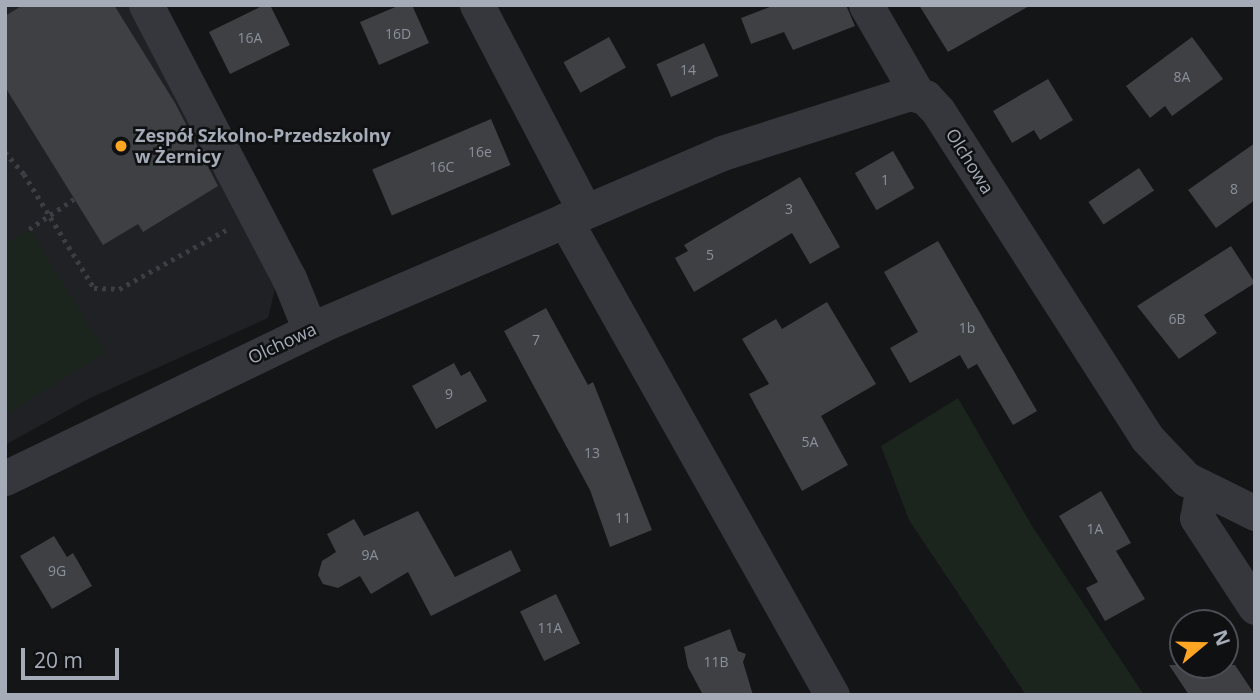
<!DOCTYPE html>
<html>
<head>
<meta charset="utf-8">
<style>
  body { margin:0 }
  #map { position:relative; width:1260px; height:700px; overflow:hidden; background:#141517; font-family:"Open Sans",sans-serif }
  div>[style] { position:absolute }
  [style*='--x'] { left:calc(var(--x)*1px); top:calc(var(--y)*1px); width:calc(var(--w)*1px); rotate:calc(var(--a)*1deg) }
  .built>* { inset:0; background:#202124 }
  .green>* { inset:0; background:#1c251d }
  .building>* { inset:0; background:#3e4044; transform-origin:0 0 }
  .path>* { height:4.5px; margin-top:-2.25px; transform-origin:0; background:repeating-linear-gradient(90deg,#3b3e43 0 3.5px,transparent 0 8.5px) }
  .minor>* { height:35px; margin:-17.5px; padding:0 17.5px; transform-origin:17.5px; border-radius:17.5px; background:#35373c }
  .dots>* { width:19px; height:19px; translate:-50% -50%; box-sizing:border-box; border:4px solid #0f1012; border-radius:50% }
  span { translate:-50% -50%; white-space:nowrap; text-align:center; line-height:1.15; -webkit-text-stroke:5px #0f1012; paint-order:stroke }
  .number-label { font-size:14px; color:#8b919b }
  .number-label span { -webkit-text-stroke-width:0 }
  .poi-label { font-size:18px; color:#a5acb8; font-weight:700 }
  .left { translate:0 -50%; text-align:left }
  .street-label { font-size:18px; color:#a5acb8 }
  .frame { position:absolute; inset:0; border:7px solid #a5acb8; pointer-events:none }
  .north { position:absolute; left:1169px; top:609px; width:70px; height:70px; box-sizing:border-box; background:#0f1012; border:2px solid #4b4e54; border-radius:50%; rotate:71deg; font-size:19px; font-weight:700; line-height:28px; text-align:center; color:#a5acb8 }
  .north::after { content:''; display:block; margin:auto; width:24px; height:32px; background:#ffa524; clip-path:polygon(50% 0,100% 100%,50% 72%,0 100%) }
  .scale { position:absolute; left:21px; top:648px; width:98px; height:32px; box-sizing:border-box; border:4px solid #a5acb8; border-top:0; padding-left:9px; font-size:21px; line-height:24px; white-space:nowrap; color:#a5acb8; -webkit-text-stroke:5px #0f1012; paint-order:stroke }
</style>
</head>
<body>
<div id="map">
  <div class="built">
    <i style="clip-path:polygon(5px 5px,165px 5px,276px 285px,268px 318px,90px 398px,5px 445px)"></i>
  </div>
  <div class="green">
    <i style="clip-path:polygon(29px 229px,106px 352px,5px 415px,5px 244px)"></i>
    <i style="clip-path:polygon(958px 398px,1032px 526px,1144px 695px,1026px 695px,909px 520px,881px 446px)"></i>
  </div>
  <div class="building">
    <i style="clip-path:polygon(23px 5px,114px 5px,175px 103px,218px 186px,143px 232px,138px 224px,103px 245px,5px 87px,5px 16px)"></i>
    <i style="clip-path:polygon(264px 5px,270px 5px,290px 45px,230px 74px,209px 32px)"></i>
    <i style="clip-path:polygon(400px 5px,412px 5px,429px 43px,379px 65px,360px 22px)"></i>
    <i style="clip-path:polygon(775px 5px,846px 5px,855px 26px,793px 50px,784px 32px,751px 44px,741px 18px)"></i>
    <i style="clip-path:polygon(919px 5px,1031px 5px,948px 52px)"></i>
    <i style="left:609px;top:37px;width:35px;height:52px;rotate:61deg"></i>
    <i style="clip-path:polygon(1192px 37px,1223px 79px,1172px 116px,1165px 106px,1150px 118px,1126px 86px)"></i>
    <i style="left:704px;top:43px;width:36px;height:52px;rotate:66deg"></i>
    <i style="clip-path:polygon(1048px 79px,1073px 120px,1040px 140px,1034px 130px,1012px 143px,993px 111px)"></i>
    <i style="left:491px;top:119px;width:50px;height:129px;rotate:67deg"></i>
    <i style="clip-path:polygon(1255px 143px,1255px 200px,1216px 228px,1188px 190px)"></i>
    <i style="left:893px;top:151px;width:43px;height:44px;rotate:60deg"></i>
    <i style="left:1139px;top:168px;width:27px;height:61px;rotate:56deg"></i>
    <i style="clip-path:polygon(800px 177px,840px 247px,810px 264px,792px 233px,694px 292px,675px 258px,688px 251px,684px 245px)"></i>
    <i style="clip-path:polygon(938px 241px,1037px 411px,1013px 425px,977px 364px,968px 369px,960px 355px,910px 383px,890px 348px,918px 332px,884px 272px)"></i>
    <i style="clip-path:polygon(1231px 246px,1255px 283px,1204px 315px,1217px 333px,1179px 359px,1137px 306px)"></i>
    <i style="clip-path:polygon(827px 302px,876px 384px,821px 416px,848px 465px,802px 491px,749px 394px,769px 384px,742px 339px,776px 319px,782px 329px)"></i>
    <i style="clip-path:polygon(546px 308px,588px 385px,593px 382px,652px 530px,610px 547px,590px 490px,504px 331px)"></i>
    <i style="clip-path:polygon(454px 363px,461px 376px,470px 371px,487px 401px,436px 429px,412px 386px)"></i>
    <i style="clip-path:polygon(1101px 491px,1131px 543px,1116px 551px,1145px 599px,1105px 621px,1086px 588px,1098px 582px,1059px 516px)"></i>
    <i style="clip-path:polygon(418px 511px,455px 577px,511px 550px,521px 571px,431px 616px,408px 572px,371px 594px,360px 576px,338px 588px,323px 584px,318px 575px,322px 561px,336px 552px,327px 534px,354px 519px,364px 536px)"></i>
    <i style="clip-path:polygon(54px 536px,67px 557px,73px 553px,92px 586px,52px 609px,20px 556px)"></i>
    <i style="left:556px;top:594px;width:55px;height:40px;rotate:64deg"></i>
    <i style="clip-path:polygon(730px 629px,738px 651px,746px 654px,743px 662px,753px 695px,703px 695px,688px 667px,684px 647px)"></i>
    <i style="clip-path:polygon(1169px 665px,1235px 665px,1255px 695px,1189px 695px)"></i>
  </div>
  <div class="path">
    <i style="--x:5;--y:152;--w:29;--a:49"></i>
    <i style="--x:24;--y:174;--w:134;--a:58.4"></i>
    <i style="--x:94;--y:288;--w:25;--a:2"></i>
    <i style="--x:119;--y:289;--w:122;--a:-28.9"></i>
    <i style="--x:29;--y:229;--w:54;--a:-33.7"></i>
  </div>
  <div class="minor">
    <i style="--x:146;--y:5;--w:308;--a:62.4"></i>
    <i style="--x:289;--y:278;--w:56;--a:68"></i>
    <i style="--x:477;--y:5;--w:233;--a:62.4"></i>
    <i style="--x:866;--y:5;--w:104;--a:60"></i>
    <i style="--x:565;--y:220;--w:545;--a:60.66"></i>
    <i style="--x:5;--y:478;--w:351;--a:-25.8"></i>
    <i style="--x:321;--y:325;--w:436;--a:-23.2"></i>
    <i style="--x:722;--y:153;--w:197;--a:-17.7"></i>
    <i style="--x:910;--y:93;--w:16;--a:15"></i>
    <i style="--x:925;--y:97;--w:19;--a:47"></i>
    <i style="--x:938;--y:111;--w:388;--a:57.4"></i>
    <i style="--x:1147;--y:438;--w:57;--a:46.4"></i>
    <i style="--x:1186;--y:479;--w:77;--a:26.2"></i>
    <i style="--x:1202;--y:491;--w:27;--a:100"></i>
    <i style="--x:1197;--y:518;--w:106;--a:56.9"></i>
  </div>
  <div class="dots">
    <i style="left:121px;top:146px;background:#ffa524"></i>
  </div>
  <div class="number-label">
    <span style="left:398px;top:34px">16D</span>
    <span style="left:250px;top:38px">16A</span>
    <span style="left:688px;top:70px">14</span>
    <span style="left:1182px;top:77px">8A</span>
    <span style="left:480px;top:152px">16e</span>
    <span style="left:442px;top:167px">16C</span>
    <span style="left:885px;top:180px">1</span>
    <span style="left:1234px;top:189px">8</span>
    <span style="left:789px;top:209px">3</span>
    <span style="left:710px;top:255px">5</span>
    <span style="left:1177px;top:319px">6B</span>
    <span style="left:967px;top:328px">1b</span>
    <span style="left:536px;top:340px">7</span>
    <span style="left:449px;top:394px">9</span>
    <span style="left:810px;top:442px">5A</span>
    <span style="left:592px;top:453px">13</span>
    <span style="left:623px;top:518px">11</span>
    <span style="left:1095px;top:529px">1A</span>
    <span style="left:370px;top:555px">9A</span>
    <span style="left:57px;top:571px">9G</span>
    <span style="left:550px;top:628px">11A</span>
    <span style="left:716px;top:662px">11B</span>
  </div>
  <div class="poi-label">
    <span class="left" style="left:135px;top:146px">Zespół Szkolno-Przedszkolny<br>w Żernicy</span>
  </div>
  <div class="street-label">
    <span style="left:970px;top:161px;rotate:58deg">Olchowa</span>
    <span style="left:282px;top:343px;rotate:-25deg">Olchowa</span>
  </div>
  <div class="frame"></div>
  <div class="north">N</div>
  <div class="scale">20 m</div>
</div>
</body>
</html>
